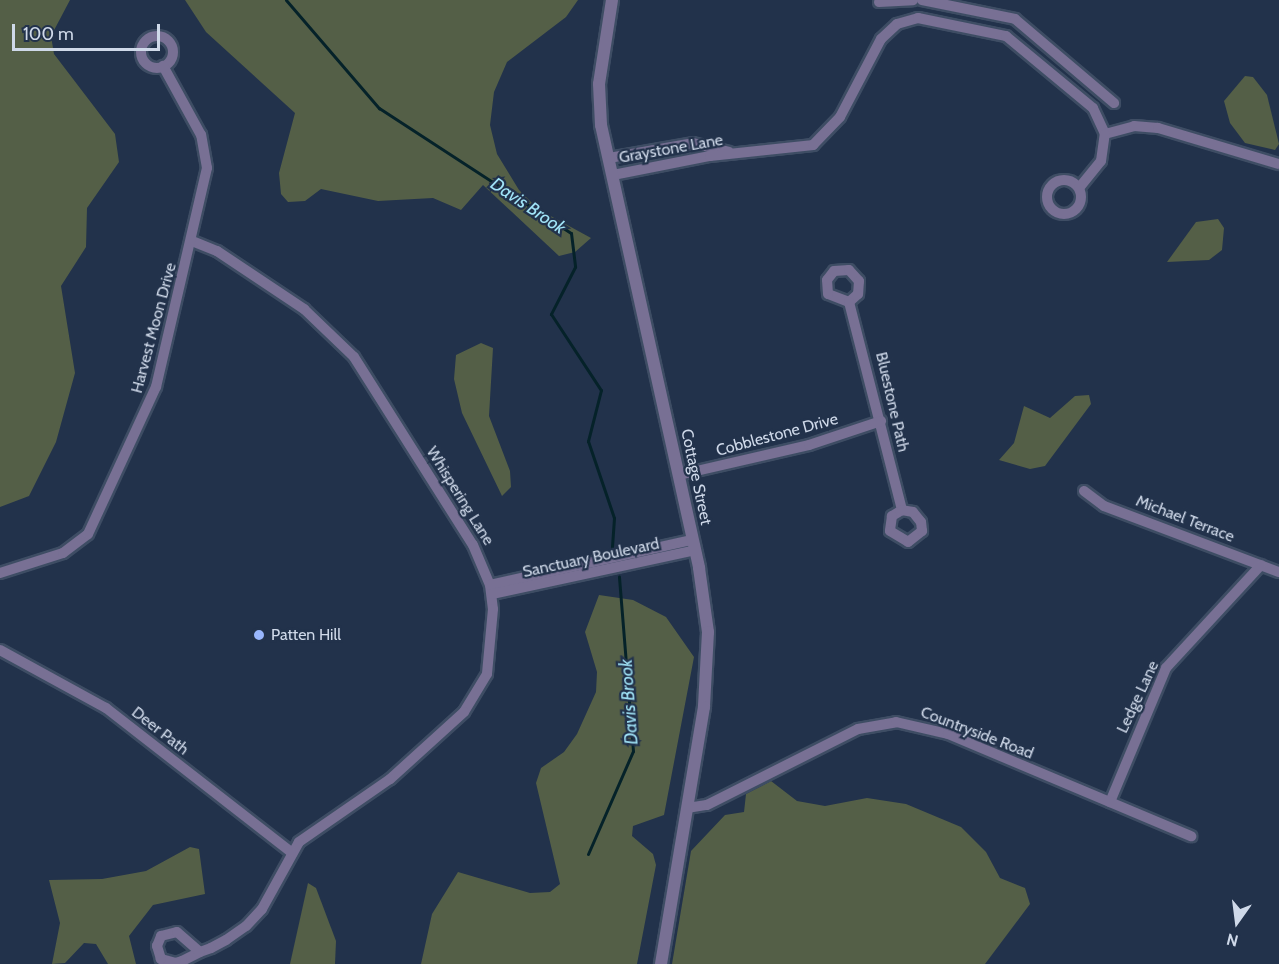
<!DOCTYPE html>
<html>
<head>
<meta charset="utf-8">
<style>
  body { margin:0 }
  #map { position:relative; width:1279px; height:964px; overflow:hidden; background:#22324b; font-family:Cabin,sans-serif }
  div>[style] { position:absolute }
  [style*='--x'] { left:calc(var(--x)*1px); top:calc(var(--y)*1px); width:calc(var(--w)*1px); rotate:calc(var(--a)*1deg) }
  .green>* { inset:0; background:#545f47 }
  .stream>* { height:3px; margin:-1.5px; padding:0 1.5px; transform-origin:1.5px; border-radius:1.5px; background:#052229 }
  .roads { filter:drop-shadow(2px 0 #3e4d64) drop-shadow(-2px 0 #3e4d64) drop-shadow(0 2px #3e4d64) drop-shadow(0 -2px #3e4d64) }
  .minor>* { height:10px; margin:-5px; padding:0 5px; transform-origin:5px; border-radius:5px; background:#787094 }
  .minor>.ring { margin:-5px; padding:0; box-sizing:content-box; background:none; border:10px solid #787094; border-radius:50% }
  .tertiary>* { height:12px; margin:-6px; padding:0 6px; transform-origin:6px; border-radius:6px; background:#787094 }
  .dots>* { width:16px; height:16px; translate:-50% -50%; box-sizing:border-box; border:3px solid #22324b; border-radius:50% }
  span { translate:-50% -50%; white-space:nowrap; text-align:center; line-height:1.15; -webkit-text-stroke:4.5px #22324b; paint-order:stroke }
  .street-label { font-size:16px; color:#cfd9e9 }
  .poi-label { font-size:16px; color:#cfd9e9 }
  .left { translate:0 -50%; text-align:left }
  .water-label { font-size:18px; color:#a0e3f7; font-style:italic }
  .north { position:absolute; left:1207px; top:892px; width:60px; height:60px; -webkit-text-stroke:4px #22324b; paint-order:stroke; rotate:194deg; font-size:16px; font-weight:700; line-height:24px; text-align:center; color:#cfd9e9 }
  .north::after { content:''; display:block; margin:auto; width:21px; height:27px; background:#cfd9e9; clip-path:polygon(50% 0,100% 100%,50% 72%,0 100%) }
  .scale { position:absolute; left:12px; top:24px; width:148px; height:27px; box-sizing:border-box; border:3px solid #cfd9e9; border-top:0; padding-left:8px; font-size:18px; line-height:21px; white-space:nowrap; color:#cfd9e9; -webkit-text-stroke:4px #22324b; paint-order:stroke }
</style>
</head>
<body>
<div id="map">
  <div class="green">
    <i style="clip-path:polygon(0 0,70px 0,51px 36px,54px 54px,115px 134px,119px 162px,87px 208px,86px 247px,61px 286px,75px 373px,56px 442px,29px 496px,0 507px)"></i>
    <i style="clip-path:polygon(185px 0,578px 0,566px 17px,507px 62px,494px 92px,490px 125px,497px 154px,519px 190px,538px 209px,591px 238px,575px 252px,559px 256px,483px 185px,461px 210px,433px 198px,378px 201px,321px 189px,305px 201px,288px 202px,281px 194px,279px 173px,295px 113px,206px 32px)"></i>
    <i style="clip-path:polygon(1245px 76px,1253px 77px,1267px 95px,1279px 144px,1275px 150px,1245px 143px,1230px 123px,1224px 101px)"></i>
    <i style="clip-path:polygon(1218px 219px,1224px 228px,1222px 250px,1209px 260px,1167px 262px,1196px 222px)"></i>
    <i style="clip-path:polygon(481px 343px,493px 348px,489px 416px,510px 471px,511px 487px,502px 496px,462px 413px,454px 379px,456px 355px)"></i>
    <i style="clip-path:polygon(1089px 395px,1091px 404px,1045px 466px,1030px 469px,999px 460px,1014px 443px,1024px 406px,1050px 418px,1075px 396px)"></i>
    <i style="clip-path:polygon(599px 595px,633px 600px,666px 617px,694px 657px,664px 815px,633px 826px,632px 836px,653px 854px,656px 865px,637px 964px,421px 964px,432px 914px,458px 872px,530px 893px,550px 892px,560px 884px,536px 783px,541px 768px,564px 752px,577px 734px,596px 692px,597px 672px,585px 632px)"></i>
    <i style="clip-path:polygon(771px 781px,797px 801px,825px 806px,867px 798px,906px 804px,961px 827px,986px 852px,1000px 878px,1025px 888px,1030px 904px,985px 964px,672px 964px,691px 851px,725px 815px,744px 812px,746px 794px)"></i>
    <i style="clip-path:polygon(190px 847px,199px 849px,205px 894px,153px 905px,129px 936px,136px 964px,108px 964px,96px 944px,84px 943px,65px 963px,52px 964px,60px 923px,49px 880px,102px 879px,146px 871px)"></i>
    <i style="clip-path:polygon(308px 883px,316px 888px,336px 941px,335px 964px,290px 964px)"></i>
  </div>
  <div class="stream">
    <i style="--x:286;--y:0;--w:143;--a:49.3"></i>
    <i style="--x:379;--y:108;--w:229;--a:33.1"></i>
    <i style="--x:571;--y:233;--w:34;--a:83"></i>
    <i style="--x:575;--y:267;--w:53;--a:117.1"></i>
    <i style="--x:551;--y:314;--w:91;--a:56.7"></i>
    <i style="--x:601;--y:390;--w:53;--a:104.3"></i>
    <i style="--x:588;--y:441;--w:81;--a:71.3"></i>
    <i style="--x:614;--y:518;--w:30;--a:94"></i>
    <i style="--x:588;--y:854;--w:112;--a:-66.4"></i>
    <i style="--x:633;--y:751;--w:175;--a:-94.6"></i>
  </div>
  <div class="roads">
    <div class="minor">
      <i style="--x:922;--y:0;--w:95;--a:11.5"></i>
      <i style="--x:1015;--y:19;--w:130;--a:40.3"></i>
      <i style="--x:879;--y:2;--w:34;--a:-3"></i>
      <i class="ring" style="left:141px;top:36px;width:22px;height:22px"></i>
      <i style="--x:609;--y:158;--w:85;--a:-10.1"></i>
      <i style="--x:693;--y:143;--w:37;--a:14"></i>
      <i style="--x:613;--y:175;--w:99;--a:-11.1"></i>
      <i style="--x:710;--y:156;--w:104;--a:-6.1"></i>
      <i style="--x:813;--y:145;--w:39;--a:-46"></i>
      <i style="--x:840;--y:117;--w:88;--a:-62.3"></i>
      <i style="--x:881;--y:39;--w:22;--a:-43"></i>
      <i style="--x:897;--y:24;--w:22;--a:-16"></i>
      <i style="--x:918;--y:18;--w:90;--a:11.6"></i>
      <i style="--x:1006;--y:36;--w:113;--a:39.6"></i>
      <i style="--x:1093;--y:108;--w:29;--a:65"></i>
      <i style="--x:1105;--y:134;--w:30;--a:-15"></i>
      <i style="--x:1134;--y:126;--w:24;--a:5"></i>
      <i style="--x:1158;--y:128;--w:126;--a:16.6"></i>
      <i class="ring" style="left:1047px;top:180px;width:24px;height:24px"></i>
      <i style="--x:1079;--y:188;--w:35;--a:-51"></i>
      <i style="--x:1101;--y:161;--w:27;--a:-82"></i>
      <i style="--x:192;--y:241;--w:27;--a:22"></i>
      <i style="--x:217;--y:251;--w:105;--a:33.7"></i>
      <i style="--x:304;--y:309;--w:69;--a:43.8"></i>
      <i style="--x:354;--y:357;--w:222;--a:57.7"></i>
      <i style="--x:473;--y:545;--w:43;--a:67"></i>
      <i style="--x:490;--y:585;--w:24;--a:83"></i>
      <i style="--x:493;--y:609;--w:65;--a:95.3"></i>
      <i style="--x:487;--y:674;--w:44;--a:121.2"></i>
      <i style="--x:464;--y:712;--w:100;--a:137.8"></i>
      <i style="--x:390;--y:779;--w:111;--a:145.3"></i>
      <i style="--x:299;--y:842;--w:77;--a:118.9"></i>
      <i style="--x:262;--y:909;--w:23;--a:133"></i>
      <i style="--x:246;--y:926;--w:24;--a:145"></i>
      <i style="--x:226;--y:940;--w:17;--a:152"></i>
      <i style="--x:211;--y:948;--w:12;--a:160"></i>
      <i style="--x:200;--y:952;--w:20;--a:153"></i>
      <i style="--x:182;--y:961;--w:6;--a:162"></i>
      <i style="--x:176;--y:963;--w:16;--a:-165"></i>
      <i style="--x:161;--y:959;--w:14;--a:-107"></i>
      <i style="--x:157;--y:946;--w:11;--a:-68"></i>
      <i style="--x:161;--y:936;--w:16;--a:-14"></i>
      <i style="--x:177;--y:932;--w:30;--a:41"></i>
      <i style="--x:849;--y:302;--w:22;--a:-159"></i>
      <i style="--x:828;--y:294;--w:14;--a:-94"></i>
      <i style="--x:827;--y:280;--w:11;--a:-52"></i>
      <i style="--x:834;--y:271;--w:15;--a:-4"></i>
      <i style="--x:849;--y:270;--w:15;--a:48"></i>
      <i style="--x:859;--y:281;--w:13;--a:94"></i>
      <i style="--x:858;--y:294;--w:12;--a:138"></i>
      <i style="--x:849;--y:302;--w:215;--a:75.7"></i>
      <i style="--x:902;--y:510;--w:12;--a:149"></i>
      <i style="--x:892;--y:516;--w:15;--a:98"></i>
      <i style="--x:890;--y:531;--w:21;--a:31"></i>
      <i style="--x:908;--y:542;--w:18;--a:-38"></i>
      <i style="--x:922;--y:531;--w:9;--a:-96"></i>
      <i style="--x:921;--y:522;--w:13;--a:-129"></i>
      <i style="--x:913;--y:512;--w:11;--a:-170"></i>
      <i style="--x:679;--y:475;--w:133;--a:-13"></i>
      <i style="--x:809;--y:445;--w:76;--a:-18.4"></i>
      <i style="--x:1084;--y:491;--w:25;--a:37"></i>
      <i style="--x:1104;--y:506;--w:187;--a:20.7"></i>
      <i style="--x:0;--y:573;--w:66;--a:-17.6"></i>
      <i style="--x:63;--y:553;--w:31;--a:-37"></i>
      <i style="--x:88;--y:534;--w:162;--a:-65.2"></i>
      <i style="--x:156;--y:387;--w:225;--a:-76.9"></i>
      <i style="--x:207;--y:168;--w:34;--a:-100"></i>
      <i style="--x:201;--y:135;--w:79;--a:-118.8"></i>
      <i style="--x:490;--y:585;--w:207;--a:-12.6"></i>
      <i style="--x:492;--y:594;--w:208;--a:-12.2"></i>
      <i style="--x:0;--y:650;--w:121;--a:28.7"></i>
      <i style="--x:106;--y:708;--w:234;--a:37.9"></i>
      <i style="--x:1110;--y:802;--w:145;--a:-67.3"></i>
      <i style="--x:1166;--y:668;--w:140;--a:-47.3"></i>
      <i style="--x:687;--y:808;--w:20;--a:-9"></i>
      <i style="--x:707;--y:805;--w:169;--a:-26.7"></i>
      <i style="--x:858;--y:729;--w:39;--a:-10"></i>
      <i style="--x:896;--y:722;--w:53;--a:13"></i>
      <i style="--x:948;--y:734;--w:264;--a:22.8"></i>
    </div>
    <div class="tertiary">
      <i style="--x:612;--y:0;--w:85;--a:98.8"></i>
      <i style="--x:599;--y:84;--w:41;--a:87.2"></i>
      <i style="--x:601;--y:125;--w:454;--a:77.5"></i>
      <i style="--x:699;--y:568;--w:65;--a:82"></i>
      <i style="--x:708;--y:632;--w:75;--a:93.1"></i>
      <i style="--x:704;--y:707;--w:261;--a:99.5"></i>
    </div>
  </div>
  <div class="dots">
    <i style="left:259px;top:635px;background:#98b6fd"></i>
  </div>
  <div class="street-label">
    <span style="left:671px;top:149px;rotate:-10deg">Graystone Lane</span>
    <span style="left:154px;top:328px;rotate:-75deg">Harvest Moon Drive</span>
    <span style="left:892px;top:402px;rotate:77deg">Bluestone Path</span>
    <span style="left:777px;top:435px;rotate:-15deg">Cobblestone Drive</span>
    <span style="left:696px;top:477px;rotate:78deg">Cottage Street</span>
    <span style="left:460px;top:496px;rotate:58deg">Whispering Lane</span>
    <span style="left:1185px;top:519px;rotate:21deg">Michael Terrace</span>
    <span style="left:591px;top:558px;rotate:-12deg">Sanctuary Boulevard</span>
    <span style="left:1138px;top:697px;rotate:-65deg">Ledge Lane</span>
    <span style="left:160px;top:731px;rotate:38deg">Deer Path</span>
    <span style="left:977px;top:733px;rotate:21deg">Countryside Road</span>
  </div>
  <div class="poi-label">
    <span class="left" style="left:271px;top:635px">Patten Hill</span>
  </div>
  <div class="water-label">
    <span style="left:528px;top:206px;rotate:34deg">Davis Brook</span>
    <span style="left:629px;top:702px;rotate:-94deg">Davis Brook</span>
  </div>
  <div class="north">N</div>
  <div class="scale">100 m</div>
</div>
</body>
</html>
